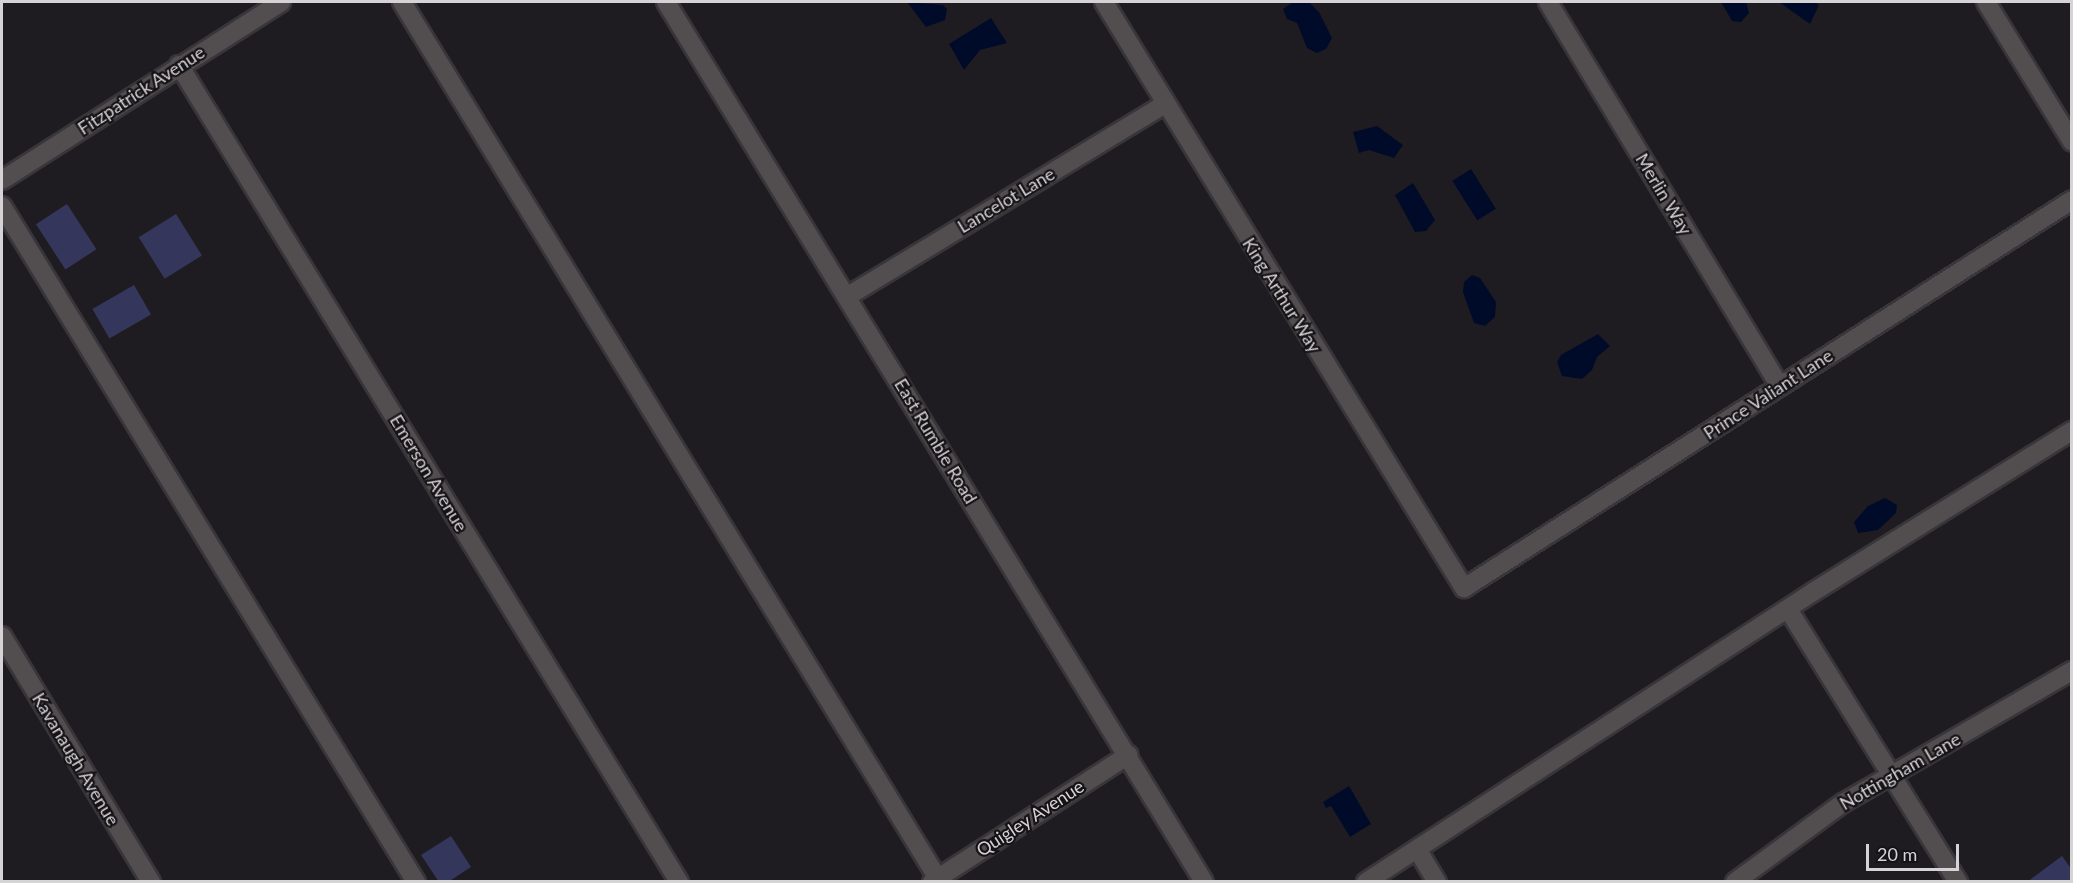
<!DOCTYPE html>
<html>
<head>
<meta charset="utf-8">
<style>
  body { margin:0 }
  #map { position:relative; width:2073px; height:883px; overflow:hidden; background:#1f1c21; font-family:Lato,sans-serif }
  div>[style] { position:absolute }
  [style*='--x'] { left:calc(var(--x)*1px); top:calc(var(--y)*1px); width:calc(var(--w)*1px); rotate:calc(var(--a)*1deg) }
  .water>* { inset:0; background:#000b2a; transform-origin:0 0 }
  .building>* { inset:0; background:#35365c; transform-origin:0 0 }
  .roads { filter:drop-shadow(2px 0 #38363a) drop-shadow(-2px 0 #38363a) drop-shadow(0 2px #38363a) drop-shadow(0 -2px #38363a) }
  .minor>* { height:18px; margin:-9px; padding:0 9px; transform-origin:9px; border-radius:9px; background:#524e4f }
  span { translate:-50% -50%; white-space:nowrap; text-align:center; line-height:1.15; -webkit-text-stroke:4.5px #161317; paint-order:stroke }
  .street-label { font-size:18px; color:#d5d3d6 }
  .frame { position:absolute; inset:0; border:3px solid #d5d3d6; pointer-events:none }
  .scale { position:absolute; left:1866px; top:844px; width:93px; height:27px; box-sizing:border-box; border:3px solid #d5d3d6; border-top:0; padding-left:8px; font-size:18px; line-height:21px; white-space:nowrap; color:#d5d3d6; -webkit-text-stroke:4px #161317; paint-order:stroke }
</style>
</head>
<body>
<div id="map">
  <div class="water">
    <i style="clip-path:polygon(907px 2px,943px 5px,947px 9px,945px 20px,926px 27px)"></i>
    <i style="clip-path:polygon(1293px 2px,1309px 2px,1319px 12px,1332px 38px,1326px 49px,1317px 53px,1307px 48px,1297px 23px,1287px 19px,1283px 9px)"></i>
    <i style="clip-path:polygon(1721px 2px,1746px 2px,1749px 13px,1741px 22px,1732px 21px)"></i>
    <i style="clip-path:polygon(1779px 2px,1815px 2px,1819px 5px,1810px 24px)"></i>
    <i style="clip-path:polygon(991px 18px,1007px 43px,980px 50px,964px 70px,949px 44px)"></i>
    <i style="clip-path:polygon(1377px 126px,1403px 145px,1394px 158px,1369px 150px,1359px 153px,1353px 132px)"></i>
    <i style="left:1471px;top:169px;width:47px;height:22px;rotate:58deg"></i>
    <i style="clip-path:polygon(1413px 183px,1435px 220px,1426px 231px,1415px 232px,1395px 195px)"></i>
    <i style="clip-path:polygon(1472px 275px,1480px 278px,1496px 302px,1495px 317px,1485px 326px,1474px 323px,1463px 292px,1464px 282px)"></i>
    <i style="clip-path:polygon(1598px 334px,1610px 346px,1597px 357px,1592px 370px,1582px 379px,1562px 376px,1557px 362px,1561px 355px)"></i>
    <i style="clip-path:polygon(1885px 498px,1897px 505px,1896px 513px,1878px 530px,1858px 533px,1854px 522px,1868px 506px)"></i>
    <i style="clip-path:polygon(1349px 786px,1371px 824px,1350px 837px,1331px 806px,1326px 808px,1323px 802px)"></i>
  </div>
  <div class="building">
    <i style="left:67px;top:204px;width:54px;height:37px;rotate:57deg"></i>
    <i style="left:176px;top:214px;width:49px;height:44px;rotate:58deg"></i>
    <i style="left:134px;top:285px;width:34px;height:48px;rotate:60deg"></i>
    <i style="clip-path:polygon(451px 836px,471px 867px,448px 882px,439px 882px,421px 855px)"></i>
    <i style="clip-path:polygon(2062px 856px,2072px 870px,2072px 882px,2027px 882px)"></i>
  </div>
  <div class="roads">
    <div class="minor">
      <i style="--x:402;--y:2;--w:1031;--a:58.56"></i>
      <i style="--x:666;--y:2;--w:1031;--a:58.56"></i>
      <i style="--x:1104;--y:2;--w:688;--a:58.44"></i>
      <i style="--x:1464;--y:588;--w:721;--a:-32.54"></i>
      <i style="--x:1548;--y:2;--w:449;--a:58.9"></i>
      <i style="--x:1986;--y:2;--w:164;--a:58.4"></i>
      <i style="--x:179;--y:65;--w:958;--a:58.53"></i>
      <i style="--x:2;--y:180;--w:331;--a:-32.5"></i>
      <i style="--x:2;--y:206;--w:793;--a:58.52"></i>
      <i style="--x:848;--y:296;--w:369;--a:-31.2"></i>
      <i style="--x:1788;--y:609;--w:322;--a:58.1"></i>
      <i style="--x:2;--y:636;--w:288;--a:58.8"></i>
      <i style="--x:1417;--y:849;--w:39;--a:59"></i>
      <i style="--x:932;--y:882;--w:234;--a:-32.9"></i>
      <i style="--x:1366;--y:882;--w:533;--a:-32.97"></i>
      <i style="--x:1813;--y:592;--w:305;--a:-31.9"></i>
      <i style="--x:1735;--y:882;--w:134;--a:-36.2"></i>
      <i style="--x:1843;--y:803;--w:264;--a:-30"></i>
    </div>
  </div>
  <div class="street-label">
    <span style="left:141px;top:90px;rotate:-33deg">Fitzpatrick Avenue</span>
    <span style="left:1664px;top:194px;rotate:59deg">Merlin Way</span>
    <span style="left:1006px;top:200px;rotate:-31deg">Lancelot Lane</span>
    <span style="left:1282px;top:295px;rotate:58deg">King Arthur Way</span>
    <span style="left:1768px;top:394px;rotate:-33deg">Prince Valiant Lane</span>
    <span style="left:936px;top:441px;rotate:59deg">East Rumble Road</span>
    <span style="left:429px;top:473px;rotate:59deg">Emerson Avenue</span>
    <span style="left:76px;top:759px;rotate:59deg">Kavanaugh Avenue</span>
    <span style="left:1900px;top:771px;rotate:-30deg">Nottingham Lane</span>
    <span style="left:1030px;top:818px;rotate:-33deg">Quigley Avenue</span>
  </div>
  <div class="frame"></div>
  <div class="scale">20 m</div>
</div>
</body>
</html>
